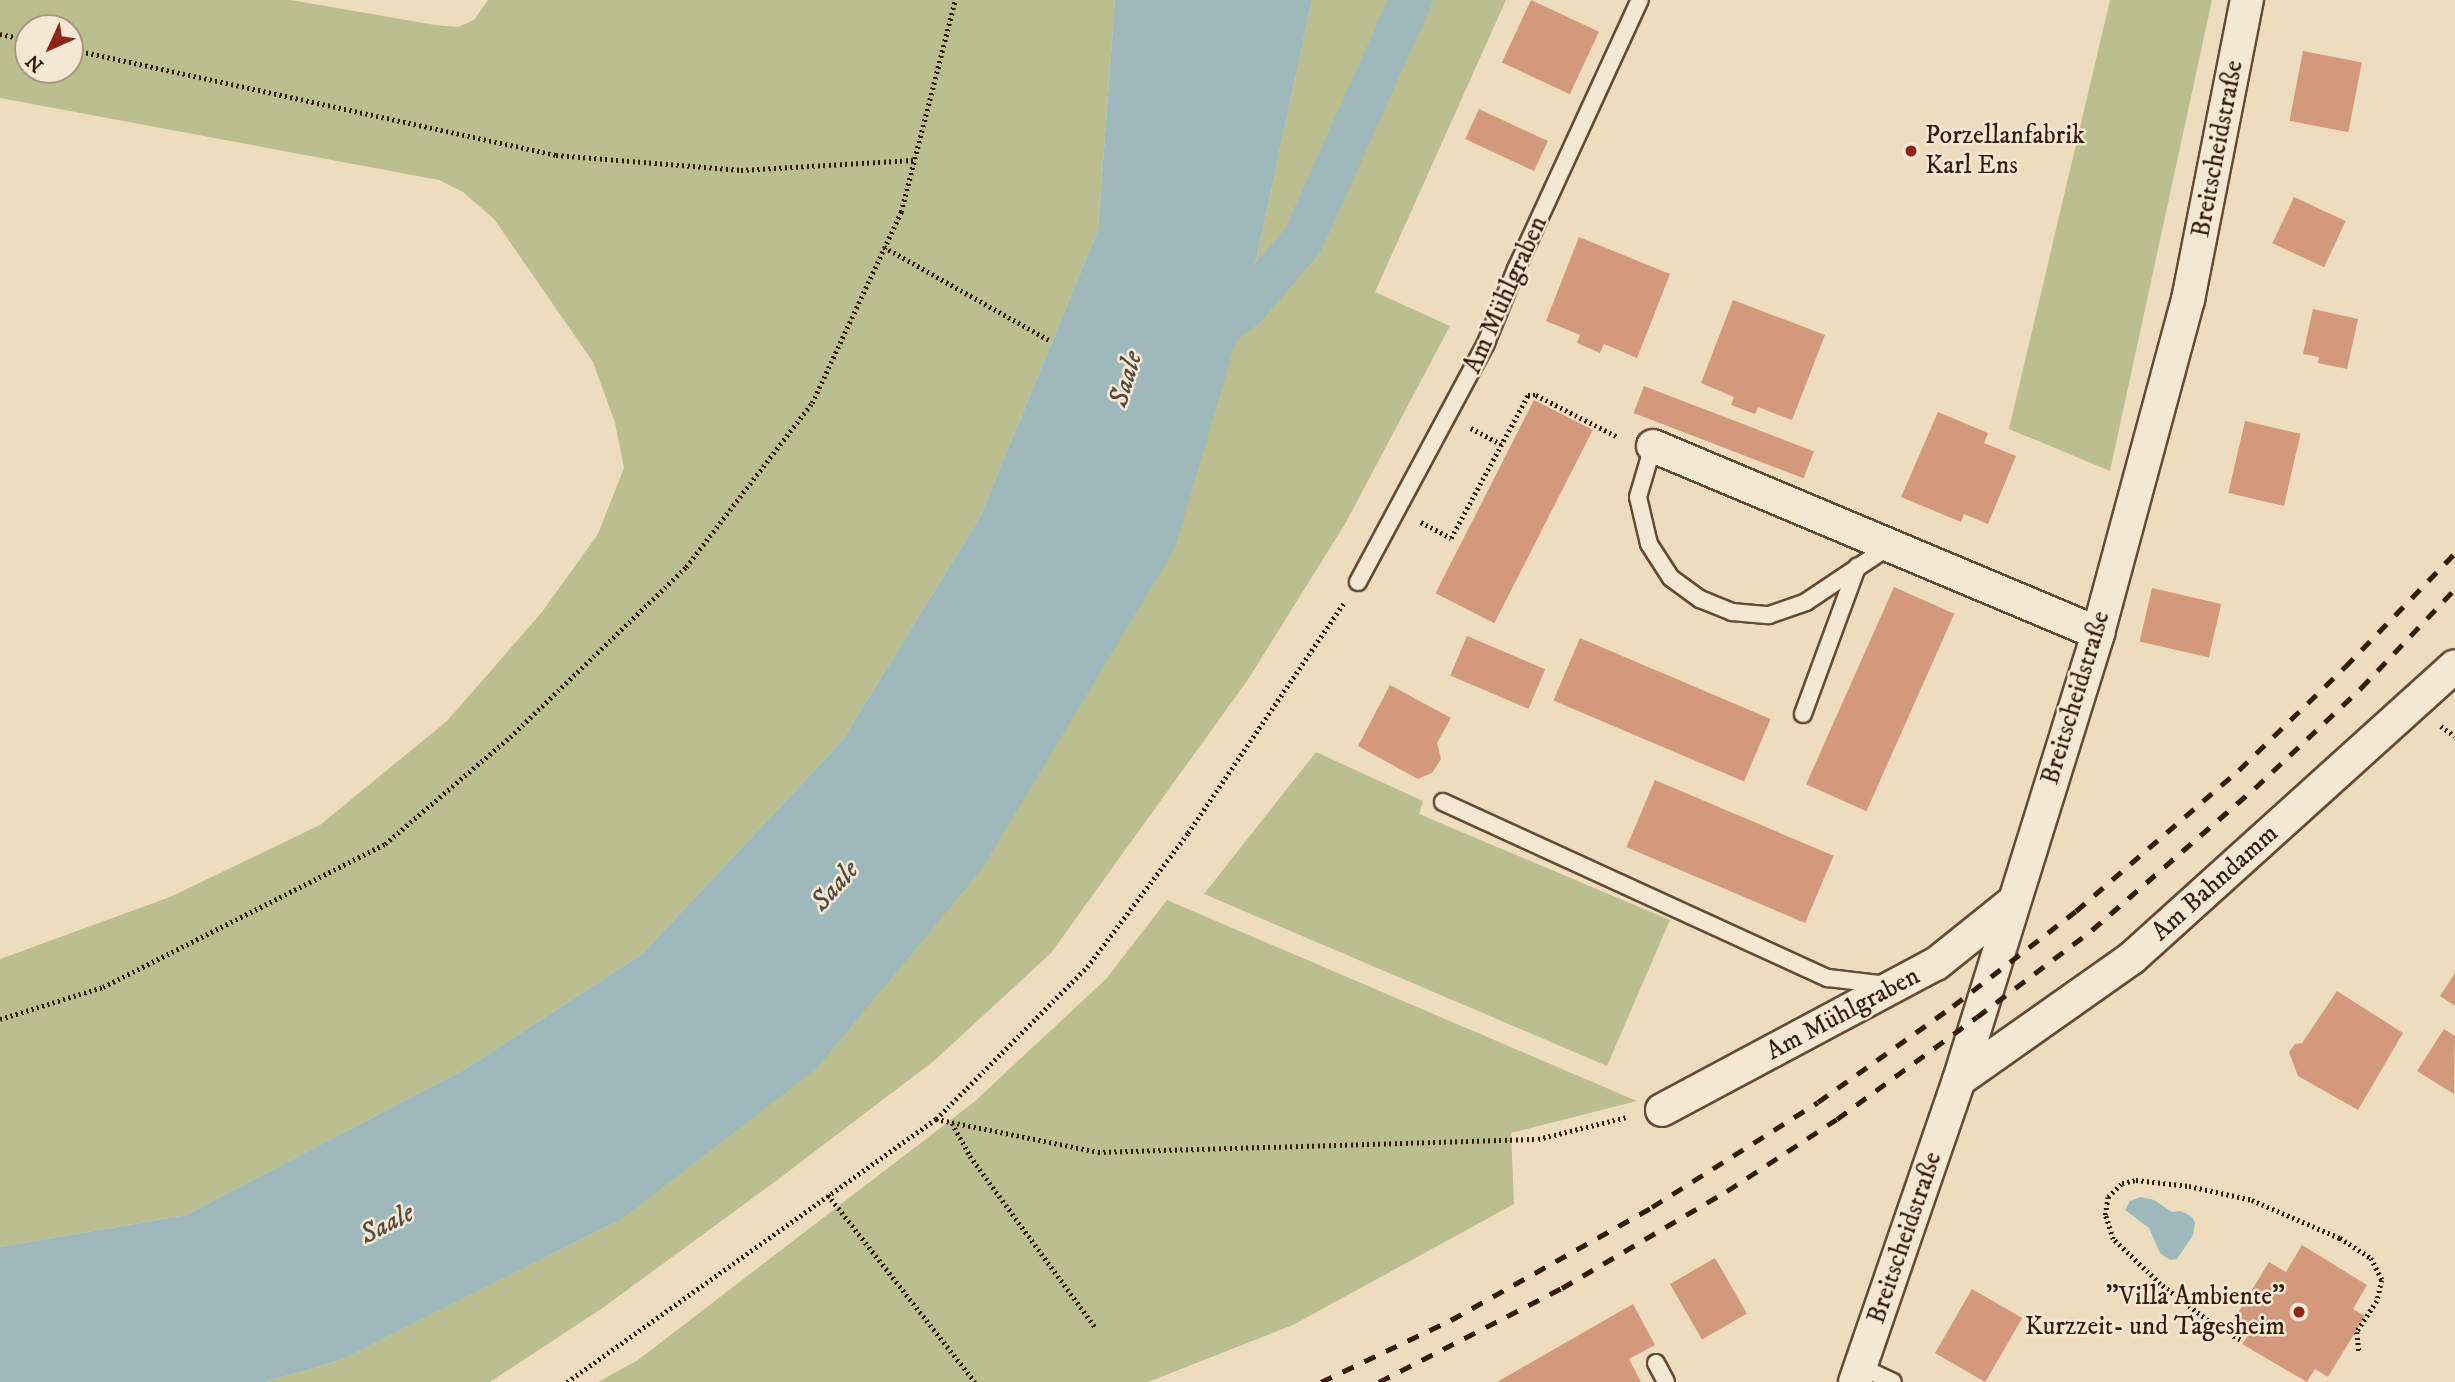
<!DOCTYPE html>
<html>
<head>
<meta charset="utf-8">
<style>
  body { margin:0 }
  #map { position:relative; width:2455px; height:1382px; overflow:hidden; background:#eedcbf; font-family:"IM FELL DW Pica",serif }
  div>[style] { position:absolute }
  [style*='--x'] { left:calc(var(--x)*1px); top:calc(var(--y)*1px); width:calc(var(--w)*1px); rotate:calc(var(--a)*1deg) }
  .green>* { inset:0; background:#bbbf90 }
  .water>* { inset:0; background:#9db9bb }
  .canal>* { height:42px; margin:-21px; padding:0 21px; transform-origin:21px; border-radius:21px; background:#9db9bb }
  .building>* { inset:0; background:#d3997d; transform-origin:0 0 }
  .path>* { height:4.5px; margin-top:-2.25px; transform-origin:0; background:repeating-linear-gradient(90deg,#361c06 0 2px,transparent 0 5.5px) }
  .roads { filter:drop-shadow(2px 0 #644c34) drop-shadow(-2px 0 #644c34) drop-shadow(0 2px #644c34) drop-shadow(0 -2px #644c34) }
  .lane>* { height:16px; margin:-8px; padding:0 8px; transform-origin:8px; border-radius:8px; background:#f4e8d5 }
  .street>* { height:32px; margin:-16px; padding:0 16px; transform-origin:16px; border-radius:16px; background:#f4e8d5 }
  .rail>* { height:5px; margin-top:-2.5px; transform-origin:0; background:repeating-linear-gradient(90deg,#361c06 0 12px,transparent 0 24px) }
  .dots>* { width:19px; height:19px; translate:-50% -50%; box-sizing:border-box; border:4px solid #f4e8d5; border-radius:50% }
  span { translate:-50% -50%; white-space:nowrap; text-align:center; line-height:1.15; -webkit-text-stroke:5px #f4e8d5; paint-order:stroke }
  .poi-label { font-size:26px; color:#361c06 }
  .left { translate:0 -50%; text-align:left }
  .right { translate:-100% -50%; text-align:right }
  .street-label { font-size:26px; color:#361c06 }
  .water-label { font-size:28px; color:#554b3c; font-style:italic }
  .north { position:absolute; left:14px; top:14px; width:70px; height:70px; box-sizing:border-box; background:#f4e8d5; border:2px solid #a89682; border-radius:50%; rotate:225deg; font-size:19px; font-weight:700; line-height:28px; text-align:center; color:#361c06 }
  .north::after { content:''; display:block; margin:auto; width:24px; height:32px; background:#8f2418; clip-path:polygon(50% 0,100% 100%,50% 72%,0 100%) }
</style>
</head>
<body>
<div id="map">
  <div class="green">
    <i style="clip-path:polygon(evenodd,0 0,291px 0,435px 25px,458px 27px,474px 20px,488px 0,1115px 0,1098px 230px,980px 517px,842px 741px,642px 954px,467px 1068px,186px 1215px,0 1247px,0 959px,170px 897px,320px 825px,447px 721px,542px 612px,598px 534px,624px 468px,615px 423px,593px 362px,494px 219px,463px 192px,439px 180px,0 98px,0 0,28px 28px,70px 28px,70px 70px,28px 70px,28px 28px)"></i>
    <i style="clip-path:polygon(1312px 0,1506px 0,1375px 292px,1450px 326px,1345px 524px,1249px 678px,1051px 953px,935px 1060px,776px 1181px,604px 1307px,490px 1382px,265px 1382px,341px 1360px,620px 1220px,1246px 307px)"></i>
    <i style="clip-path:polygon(2110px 0,2212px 0,2110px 471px,2009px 429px)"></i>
    <i style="clip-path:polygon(1316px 752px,1423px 801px,1419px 814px,1670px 920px,1607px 1066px,1204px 894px)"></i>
    <i style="clip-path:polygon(1167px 900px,1637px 1101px,1511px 1133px,1514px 1204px,1293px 1325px,1148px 1382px,598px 1382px,638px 1360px,974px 1102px,1106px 979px)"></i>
  </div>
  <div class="water">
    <i style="clip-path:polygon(1115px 0,1312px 0,1246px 307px,1175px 548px,982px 869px,815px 1070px,620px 1220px,341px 1360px,265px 1382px,0 1382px,0 1247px,186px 1215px,467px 1068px,642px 954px,842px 741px,980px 517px,1098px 230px)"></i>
    <i style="clip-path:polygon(2140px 1197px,2154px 1200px,2172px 1212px,2181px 1211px,2192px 1217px,2195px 1223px,2193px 1235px,2177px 1259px,2170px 1260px,2160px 1253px,2149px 1228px,2125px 1210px,2130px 1201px)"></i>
  </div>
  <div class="canal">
    <i style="--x:1200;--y:341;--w:57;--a:-36.5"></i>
    <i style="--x:1246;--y:307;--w:88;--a:-49.6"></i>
    <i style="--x:1303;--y:240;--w:263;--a:-65.8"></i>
  </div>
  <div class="building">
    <i style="left:1531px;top:0;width:75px;height:69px;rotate:25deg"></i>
    <i style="left:2303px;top:51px;width:60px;height:71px;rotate:11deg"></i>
    <i style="left:1479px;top:109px;width:76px;height:33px;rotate:25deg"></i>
    <i style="left:2294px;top:197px;width:57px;height:51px;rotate:25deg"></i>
    <i style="clip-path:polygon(1579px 237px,1670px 274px,1637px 358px,1604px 344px,1600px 353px,1577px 343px,1580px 335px,1546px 321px)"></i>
    <i style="clip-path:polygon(1733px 300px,1825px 335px,1792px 420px,1758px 407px,1755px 414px,1731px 405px,1734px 397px,1701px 383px)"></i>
    <i style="clip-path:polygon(2313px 309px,2358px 319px,2347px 369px,2318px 363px,2319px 357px,2303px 354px)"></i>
    <i style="left:1644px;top:386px;width:182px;height:29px;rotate:21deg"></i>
    <i style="left:1534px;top:400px;width:66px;height:217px;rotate:27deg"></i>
    <i style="clip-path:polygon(1938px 412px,1988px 433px,1984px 443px,2016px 456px,1988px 524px,1964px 514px,1961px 522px,1901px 497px)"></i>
    <i style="left:2245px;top:421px;width:57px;height:74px;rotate:13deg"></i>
    <i style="left:1894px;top:587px;width:66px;height:216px;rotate:24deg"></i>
    <i style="left:2152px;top:588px;width:71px;height:55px;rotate:13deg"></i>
    <i style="left:1467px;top:636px;width:85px;height:43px;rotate:23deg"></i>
    <i style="left:1580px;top:638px;width:207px;height:68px;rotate:23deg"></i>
    <i style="clip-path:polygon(1390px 685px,1451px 718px,1437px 743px,1441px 759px,1432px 773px,1418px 779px,1358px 746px)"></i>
    <i style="left:1655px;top:780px;width:194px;height:73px;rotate:23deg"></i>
    <i style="clip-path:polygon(2455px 973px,2455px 1006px,2440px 996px)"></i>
    <i style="clip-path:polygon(2337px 991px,2403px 1033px,2358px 1110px,2298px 1076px,2289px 1052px,2295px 1044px,2302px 1043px)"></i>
    <i style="clip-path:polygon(2444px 1029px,2455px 1036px,2454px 1094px,2417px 1071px)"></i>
    <i style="clip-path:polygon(2302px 1245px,2367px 1285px,2353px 1309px,2365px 1316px,2328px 1377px,2315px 1369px,2307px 1382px,2242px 1344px,2247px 1337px,2230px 1326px,2269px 1262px,2286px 1272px)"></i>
    <i style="left:1715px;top:1258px;width:64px;height:52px;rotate:60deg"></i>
    <i style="left:1972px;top:1289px;width:58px;height:74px;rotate:30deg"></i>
    <i style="clip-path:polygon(1633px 1304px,1655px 1345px,1629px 1359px,1641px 1382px,1497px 1382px)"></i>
  </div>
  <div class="path">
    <i style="--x:0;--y:34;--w:29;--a:12"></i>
    <i style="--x:70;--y:49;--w:497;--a:12.3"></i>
    <i style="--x:556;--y:155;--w:186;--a:4.6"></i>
    <i style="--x:741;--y:170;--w:173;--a:-3.3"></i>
    <i style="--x:884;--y:247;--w:189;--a:29.4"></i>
    <i style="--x:1471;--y:428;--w:34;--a:28"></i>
    <i style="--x:1421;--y:522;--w:34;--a:28"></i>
    <i style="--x:1451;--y:538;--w:162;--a:-61.7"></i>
    <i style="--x:1528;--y:395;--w:8;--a:0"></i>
    <i style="--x:1536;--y:395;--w:92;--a:27.1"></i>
    <i style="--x:2441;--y:726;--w:17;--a:36"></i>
    <i style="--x:0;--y:1019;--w:108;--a:-17.3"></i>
    <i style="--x:103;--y:987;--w:316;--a:-26.9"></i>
    <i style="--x:385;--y:844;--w:165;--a:-40.6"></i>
    <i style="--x:510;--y:737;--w:245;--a:-44"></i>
    <i style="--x:686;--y:567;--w:207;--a:-52.5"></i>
    <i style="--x:812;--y:403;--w:211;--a:-65"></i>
    <i style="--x:901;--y:212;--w:219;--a:-75.7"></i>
    <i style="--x:936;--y:1119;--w:165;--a:11.5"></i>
    <i style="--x:1098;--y:1152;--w:440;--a:-1.7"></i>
    <i style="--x:1538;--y:1139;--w:92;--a:-13.9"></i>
    <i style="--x:952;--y:1123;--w:38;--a:61"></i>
    <i style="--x:970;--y:1156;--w:213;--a:53.8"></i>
    <i style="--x:828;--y:1195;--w:238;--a:51.8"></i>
    <i style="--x:2240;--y:1340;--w:32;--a:-150"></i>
    <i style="--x:2212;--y:1324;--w:66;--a:-142.4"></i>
    <i style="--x:2160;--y:1284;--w:65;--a:-136.2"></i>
    <i style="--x:2113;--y:1239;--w:25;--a:-108"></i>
    <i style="--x:2105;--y:1215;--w:18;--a:-81"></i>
    <i style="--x:2108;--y:1197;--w:20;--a:-45"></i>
    <i style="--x:2122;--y:1183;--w:14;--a:-12"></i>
    <i style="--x:2136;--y:1180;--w:53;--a:6.5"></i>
    <i style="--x:2189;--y:1186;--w:65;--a:12.5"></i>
    <i style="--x:2252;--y:1200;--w:96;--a:23.4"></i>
    <i style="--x:2340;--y:1238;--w:37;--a:33"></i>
    <i style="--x:2371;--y:1258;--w:25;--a:63"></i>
    <i style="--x:2382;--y:1280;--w:22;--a:103"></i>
    <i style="--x:2377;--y:1301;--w:37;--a:123"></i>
    <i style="--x:2357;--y:1332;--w:19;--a:84"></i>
    <i style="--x:567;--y:1382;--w:453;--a:-35.5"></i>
    <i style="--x:936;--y:1119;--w:214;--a:-45.2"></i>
    <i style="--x:1087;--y:967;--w:168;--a:-53"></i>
    <i style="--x:1188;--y:833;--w:277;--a:-55.9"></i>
  </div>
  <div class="roads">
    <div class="lane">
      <i style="--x:1653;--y:446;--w:53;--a:106.4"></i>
      <i style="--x:1638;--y:497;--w:48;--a:76.8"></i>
      <i style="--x:1649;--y:544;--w:40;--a:57.1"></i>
      <i style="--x:1671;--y:578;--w:36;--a:36"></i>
      <i style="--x:1700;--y:599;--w:35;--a:22"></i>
      <i style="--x:1732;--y:612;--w:37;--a:5"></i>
      <i style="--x:1769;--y:615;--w:39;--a:-19"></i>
      <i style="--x:1806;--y:602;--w:102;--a:-33.8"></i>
      <i style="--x:1358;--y:582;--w:271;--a:-61.8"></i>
      <i style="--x:1486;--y:343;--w:80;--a:-67.9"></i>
      <i style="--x:1516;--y:269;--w:296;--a:-65.3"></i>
      <i style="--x:1803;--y:714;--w:157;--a:-69.8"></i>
      <i style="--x:1443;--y:802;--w:423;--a:24.6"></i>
      <i style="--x:1828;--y:978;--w:60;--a:6.7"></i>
      <i style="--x:1656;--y:1363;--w:21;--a:62"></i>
      <i style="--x:1861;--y:1367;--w:35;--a:25"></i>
    </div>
    <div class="street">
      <i style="--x:1653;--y:446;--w:483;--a:22.8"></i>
      <i style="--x:1959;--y:1080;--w:212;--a:-35.2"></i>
      <i style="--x:2132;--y:958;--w:435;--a:-42.1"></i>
      <i style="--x:1662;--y:1110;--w:310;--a:-28.1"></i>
      <i style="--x:1936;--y:964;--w:99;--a:-38.8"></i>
      <i style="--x:1855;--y:1382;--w:319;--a:-71"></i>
      <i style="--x:1959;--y:1080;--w:468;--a:-72.7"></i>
      <i style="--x:2098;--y:633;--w:345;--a:-74.9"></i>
      <i style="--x:2188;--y:300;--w:306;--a:-78.9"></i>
    </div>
  </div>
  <div class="rail">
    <i style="--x:1321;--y:1382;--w:144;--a:-25.5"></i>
    <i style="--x:1451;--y:1320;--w:231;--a:-29.3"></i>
    <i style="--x:1652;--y:1207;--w:196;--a:-32.3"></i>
    <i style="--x:1818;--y:1102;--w:166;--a:-35.4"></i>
    <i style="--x:1953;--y:1006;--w:155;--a:-37.7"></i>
    <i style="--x:2076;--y:911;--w:216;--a:-40.9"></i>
    <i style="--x:2239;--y:770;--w:148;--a:-44.2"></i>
    <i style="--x:2345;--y:667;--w:158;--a:-46"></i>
    <i style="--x:1379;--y:1382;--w:206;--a:-27.2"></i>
    <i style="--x:1562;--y:1288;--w:191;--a:-30.5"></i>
    <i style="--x:1727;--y:1191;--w:131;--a:-33.2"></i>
    <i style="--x:1837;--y:1119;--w:173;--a:-36.1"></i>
    <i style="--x:1977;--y:1017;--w:144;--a:-37.1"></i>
    <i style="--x:2092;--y:930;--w:216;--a:-41.1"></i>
    <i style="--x:2255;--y:788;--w:146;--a:-43.3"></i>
    <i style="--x:2361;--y:688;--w:137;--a:-46.5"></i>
  </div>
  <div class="dots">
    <i style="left:1911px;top:151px;background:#8f2418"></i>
    <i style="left:2299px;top:1312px;background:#8f2418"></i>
  </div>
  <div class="poi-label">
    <span class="left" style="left:1925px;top:151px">Porzellanfabrik<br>Karl Ens</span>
    <span class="right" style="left:2285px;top:1312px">"Villa Ambiente"<br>Kurzzeit- und Tagesheim</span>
  </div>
  <div class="street-label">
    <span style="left:2218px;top:149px;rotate:-79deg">Breitscheidstraße</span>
    <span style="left:1506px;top:295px;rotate:-66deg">Am Mühlgraben</span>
    <span style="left:2076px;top:698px;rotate:-73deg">Breitscheidstraße</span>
    <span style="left:2215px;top:883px;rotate:-42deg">Am Bahndamm</span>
    <span style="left:1843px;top:1014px;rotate:-28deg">Am Mühlgraben</span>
    <span style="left:1905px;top:1238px;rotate:-71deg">Breitscheidstraße</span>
  </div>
  <div class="water-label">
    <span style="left:1126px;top:379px;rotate:-74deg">Saale</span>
    <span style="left:835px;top:886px;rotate:-49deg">Saale</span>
    <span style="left:387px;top:1224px;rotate:-28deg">Saale</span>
  </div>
  <div class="north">N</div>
</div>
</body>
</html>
